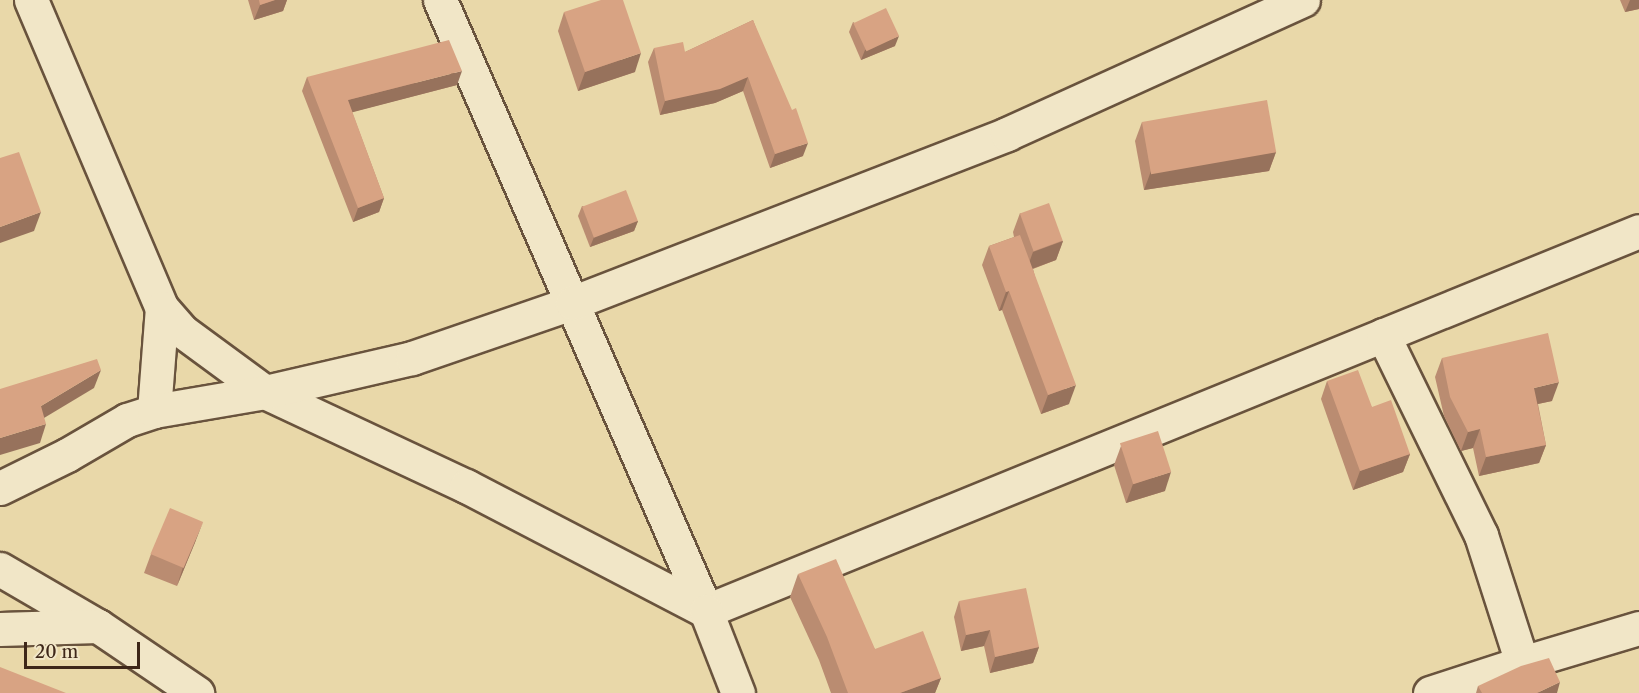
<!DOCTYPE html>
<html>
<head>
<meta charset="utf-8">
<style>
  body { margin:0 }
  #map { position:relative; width:1639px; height:693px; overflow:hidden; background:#e9d8a9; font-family:"Libre Caslon Text",serif }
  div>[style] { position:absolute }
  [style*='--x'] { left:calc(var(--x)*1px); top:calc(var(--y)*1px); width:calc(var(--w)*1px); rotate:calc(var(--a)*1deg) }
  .roads { filter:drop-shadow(2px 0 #69533d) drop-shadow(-2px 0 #69533d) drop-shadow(0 2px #69533d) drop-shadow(0 -2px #69533d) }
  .minor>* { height:33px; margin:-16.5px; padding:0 16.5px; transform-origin:16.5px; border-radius:16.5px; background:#f1e6c7 }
  .wall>* { inset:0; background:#ba8c71 }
  .shaded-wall>* { inset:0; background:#97725c }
  .building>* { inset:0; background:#d8a383; transform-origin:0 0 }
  span { translate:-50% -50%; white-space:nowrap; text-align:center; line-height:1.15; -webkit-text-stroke:4.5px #f1e6c7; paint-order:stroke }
  .scale { position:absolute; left:24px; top:642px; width:116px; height:27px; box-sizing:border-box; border:3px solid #3e2719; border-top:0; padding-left:8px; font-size:18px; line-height:21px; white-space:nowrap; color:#3e2719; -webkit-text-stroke:4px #f1e6c7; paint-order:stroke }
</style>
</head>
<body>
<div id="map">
  <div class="roads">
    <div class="minor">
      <i style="--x:31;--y:0;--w:335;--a:67"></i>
      <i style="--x:162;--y:308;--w:30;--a:49"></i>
      <i style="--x:182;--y:331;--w:103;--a:36.3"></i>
      <i style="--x:265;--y:392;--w:222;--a:25.1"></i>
      <i style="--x:466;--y:486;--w:271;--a:27.5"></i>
      <i style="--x:706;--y:611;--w:1007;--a:-22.16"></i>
      <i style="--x:440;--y:0;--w:666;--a:66.47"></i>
      <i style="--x:706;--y:611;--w:88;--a:68.7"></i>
      <i style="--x:1383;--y:335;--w:223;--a:63.9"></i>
      <i style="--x:1481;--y:535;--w:134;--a:72.2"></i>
      <i style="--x:1522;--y:663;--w:122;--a:-16.7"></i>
      <i style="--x:154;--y:411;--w:103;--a:-85.6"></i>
      <i style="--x:0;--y:488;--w:75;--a:-26.2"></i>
      <i style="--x:67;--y:455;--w:69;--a:-30.3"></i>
      <i style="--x:127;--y:420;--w:28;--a:-18"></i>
      <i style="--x:154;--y:411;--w:113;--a:-9.7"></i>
      <i style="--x:265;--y:392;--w:151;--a:-13"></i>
      <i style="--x:412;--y:358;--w:169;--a:-19"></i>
      <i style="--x:572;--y:303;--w:467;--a:-21.2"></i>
      <i style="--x:1007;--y:134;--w:325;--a:-24.4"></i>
      <i style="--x:0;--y:569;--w:113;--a:30.2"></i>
      <i style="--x:98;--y:626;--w:120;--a:34.1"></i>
      <i style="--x:0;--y:629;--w:98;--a:-1.8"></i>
      <i style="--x:1430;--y:693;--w:97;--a:-18.1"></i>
    </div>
  </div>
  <div class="wall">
    <i style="clip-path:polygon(248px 0,287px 0,283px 11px,254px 20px)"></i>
    <i style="clip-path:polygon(1620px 0,1639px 0,1639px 9px,1625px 12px)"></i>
    <i style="clip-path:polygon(564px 12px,635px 72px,578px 91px,558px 31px)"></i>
    <i style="clip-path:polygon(753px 20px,803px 156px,770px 168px,743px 91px,715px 103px,660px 115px,648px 62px,654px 48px,685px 52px)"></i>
    <i style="clip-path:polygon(853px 22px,895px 46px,861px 60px,849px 32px)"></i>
    <i style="clip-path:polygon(307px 77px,457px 85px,352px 112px,384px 198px,379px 212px,353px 222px,302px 91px)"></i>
    <i style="clip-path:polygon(1142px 122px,1276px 152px,1269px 171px,1144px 190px,1135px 141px)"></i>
    <i style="clip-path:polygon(582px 206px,638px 221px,634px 231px,590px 247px,578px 216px)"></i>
    <i style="clip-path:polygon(1020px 213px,1063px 241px,1056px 260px,1033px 269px,1069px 404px,1041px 414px,1002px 310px,999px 311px,982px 265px,989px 246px,1014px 237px,1013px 232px)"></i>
    <i style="clip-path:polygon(1442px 358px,1552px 401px,1538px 404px,1546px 445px,1539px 463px,1479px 476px,1473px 448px,1461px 451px,1444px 416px,1435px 377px)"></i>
    <i style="clip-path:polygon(1327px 381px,1372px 407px,1410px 454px,1403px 472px,1353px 490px,1321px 399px)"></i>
    <i style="clip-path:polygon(1121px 446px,1165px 491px,1126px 503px,1114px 465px)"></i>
    <i style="clip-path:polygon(196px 540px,177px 586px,144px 573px,151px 554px)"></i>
    <i style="clip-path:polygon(798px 574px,875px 649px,941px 678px,935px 693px,831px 693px,819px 660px,790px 597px)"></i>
    <i style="clip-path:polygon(959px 601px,1039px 647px,1033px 663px,990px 673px,984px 646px,961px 651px,954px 617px)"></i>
    <i style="clip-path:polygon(1478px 686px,1557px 693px,1476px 693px)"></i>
  </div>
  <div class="shaded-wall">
    <i style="clip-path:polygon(275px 0,287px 0,283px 11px,254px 20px,260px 5px)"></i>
    <i style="clip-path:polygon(1630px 0,1639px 0,1639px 9px,1625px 12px)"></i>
    <i style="clip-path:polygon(899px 36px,895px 46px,861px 60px,865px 50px)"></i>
    <i style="clip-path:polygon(641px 53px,635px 72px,578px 91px,585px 72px)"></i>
    <i style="clip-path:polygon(462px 71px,457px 85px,342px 115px,348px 100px)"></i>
    <i style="clip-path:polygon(748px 77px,743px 91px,715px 103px,660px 115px,665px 101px)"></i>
    <i style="clip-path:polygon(808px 143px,803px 156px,770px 168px,775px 154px)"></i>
    <i style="clip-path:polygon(1276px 152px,1269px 171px,1144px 190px,1151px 171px)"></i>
    <i style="clip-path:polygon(384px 198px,379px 212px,353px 222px,358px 208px)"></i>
    <i style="clip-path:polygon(41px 212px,34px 231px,0 243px,0 227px)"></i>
    <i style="clip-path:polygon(638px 221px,634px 231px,590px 247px,594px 237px)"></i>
    <i style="clip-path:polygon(1063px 241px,1056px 260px,1026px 271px,1033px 252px)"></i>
    <i style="clip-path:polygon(1009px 291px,1002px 310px,999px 311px,1006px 292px)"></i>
    <i style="clip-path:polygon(101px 370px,94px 388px,34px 424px,41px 406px)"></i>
    <i style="clip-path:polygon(1559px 382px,1552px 401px,1528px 406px,1534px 388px)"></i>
    <i style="clip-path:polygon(1076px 385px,1069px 404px,1041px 414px,1048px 395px)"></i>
    <i style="clip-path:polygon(46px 424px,40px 443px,0 455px,0 438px)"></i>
    <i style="clip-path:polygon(1480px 429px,1473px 448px,1461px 451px,1468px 432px)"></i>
    <i style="clip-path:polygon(1546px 445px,1539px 463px,1479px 476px,1486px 457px)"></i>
    <i style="clip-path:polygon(1410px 454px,1403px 472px,1353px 490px,1360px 471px)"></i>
    <i style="clip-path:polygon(1171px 472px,1165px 491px,1126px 503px,1133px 484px)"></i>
    <i style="clip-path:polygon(203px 522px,196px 540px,177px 586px,183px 567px)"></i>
    <i style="clip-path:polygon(990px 630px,984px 646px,961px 651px,966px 635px)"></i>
    <i style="clip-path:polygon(1039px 647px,1033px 663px,990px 673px,995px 657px)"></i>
    <i style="clip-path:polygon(941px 678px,935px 693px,900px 693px)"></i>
    <i style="clip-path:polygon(1560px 682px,1557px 693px,1537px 693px)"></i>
  </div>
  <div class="building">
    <i style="clip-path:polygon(259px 0,275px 0,260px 5px)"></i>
    <i style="clip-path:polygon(601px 0,623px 0,641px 53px,585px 72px,564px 12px)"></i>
    <i style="left:886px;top:8px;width:31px;height:36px;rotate:65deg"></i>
    <i style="clip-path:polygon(753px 20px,792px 110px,796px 108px,808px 143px,775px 154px,748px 77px,720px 89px,665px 101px,654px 48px,683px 42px,685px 52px)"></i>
    <i style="clip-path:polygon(449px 40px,462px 71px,348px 100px,384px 198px,358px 208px,307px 77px)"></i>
    <i style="left:1267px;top:100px;width:53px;height:127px;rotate:80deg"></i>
    <i style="clip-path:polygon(19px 152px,41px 212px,0 227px,0 158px)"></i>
    <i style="left:626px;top:190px;width:33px;height:47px;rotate:69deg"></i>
    <i style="left:1049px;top:203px;width:40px;height:31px;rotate:70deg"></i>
    <i style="clip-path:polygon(1020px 235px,1076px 385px,1048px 395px,1009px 291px,1006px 292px,989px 246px)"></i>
    <i style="clip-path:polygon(1548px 333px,1559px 382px,1534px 388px,1546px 445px,1486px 457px,1480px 429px,1468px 432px,1450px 397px,1442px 358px)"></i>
    <i style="clip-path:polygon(97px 359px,101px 370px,41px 406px,46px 424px,0 438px,0 389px)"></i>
    <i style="clip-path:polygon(1358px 370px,1372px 407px,1391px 400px,1410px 454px,1360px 471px,1327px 381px)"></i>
    <i style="left:1158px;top:431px;width:43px;height:40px;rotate:72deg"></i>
    <i style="left:170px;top:508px;width:36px;height:50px;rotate:23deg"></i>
    <i style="clip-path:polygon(836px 559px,875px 649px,923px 631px,941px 678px,900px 693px,848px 693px,827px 637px,798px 574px)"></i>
    <i style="clip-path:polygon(1026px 588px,1039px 647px,995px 657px,990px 630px,966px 635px,959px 601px)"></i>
    <i style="clip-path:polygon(1549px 658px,1560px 682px,1537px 693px,1482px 693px,1478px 686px,1521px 666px)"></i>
    <i style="clip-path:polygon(0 667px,66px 693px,0 693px)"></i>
  </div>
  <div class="scale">20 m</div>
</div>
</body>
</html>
